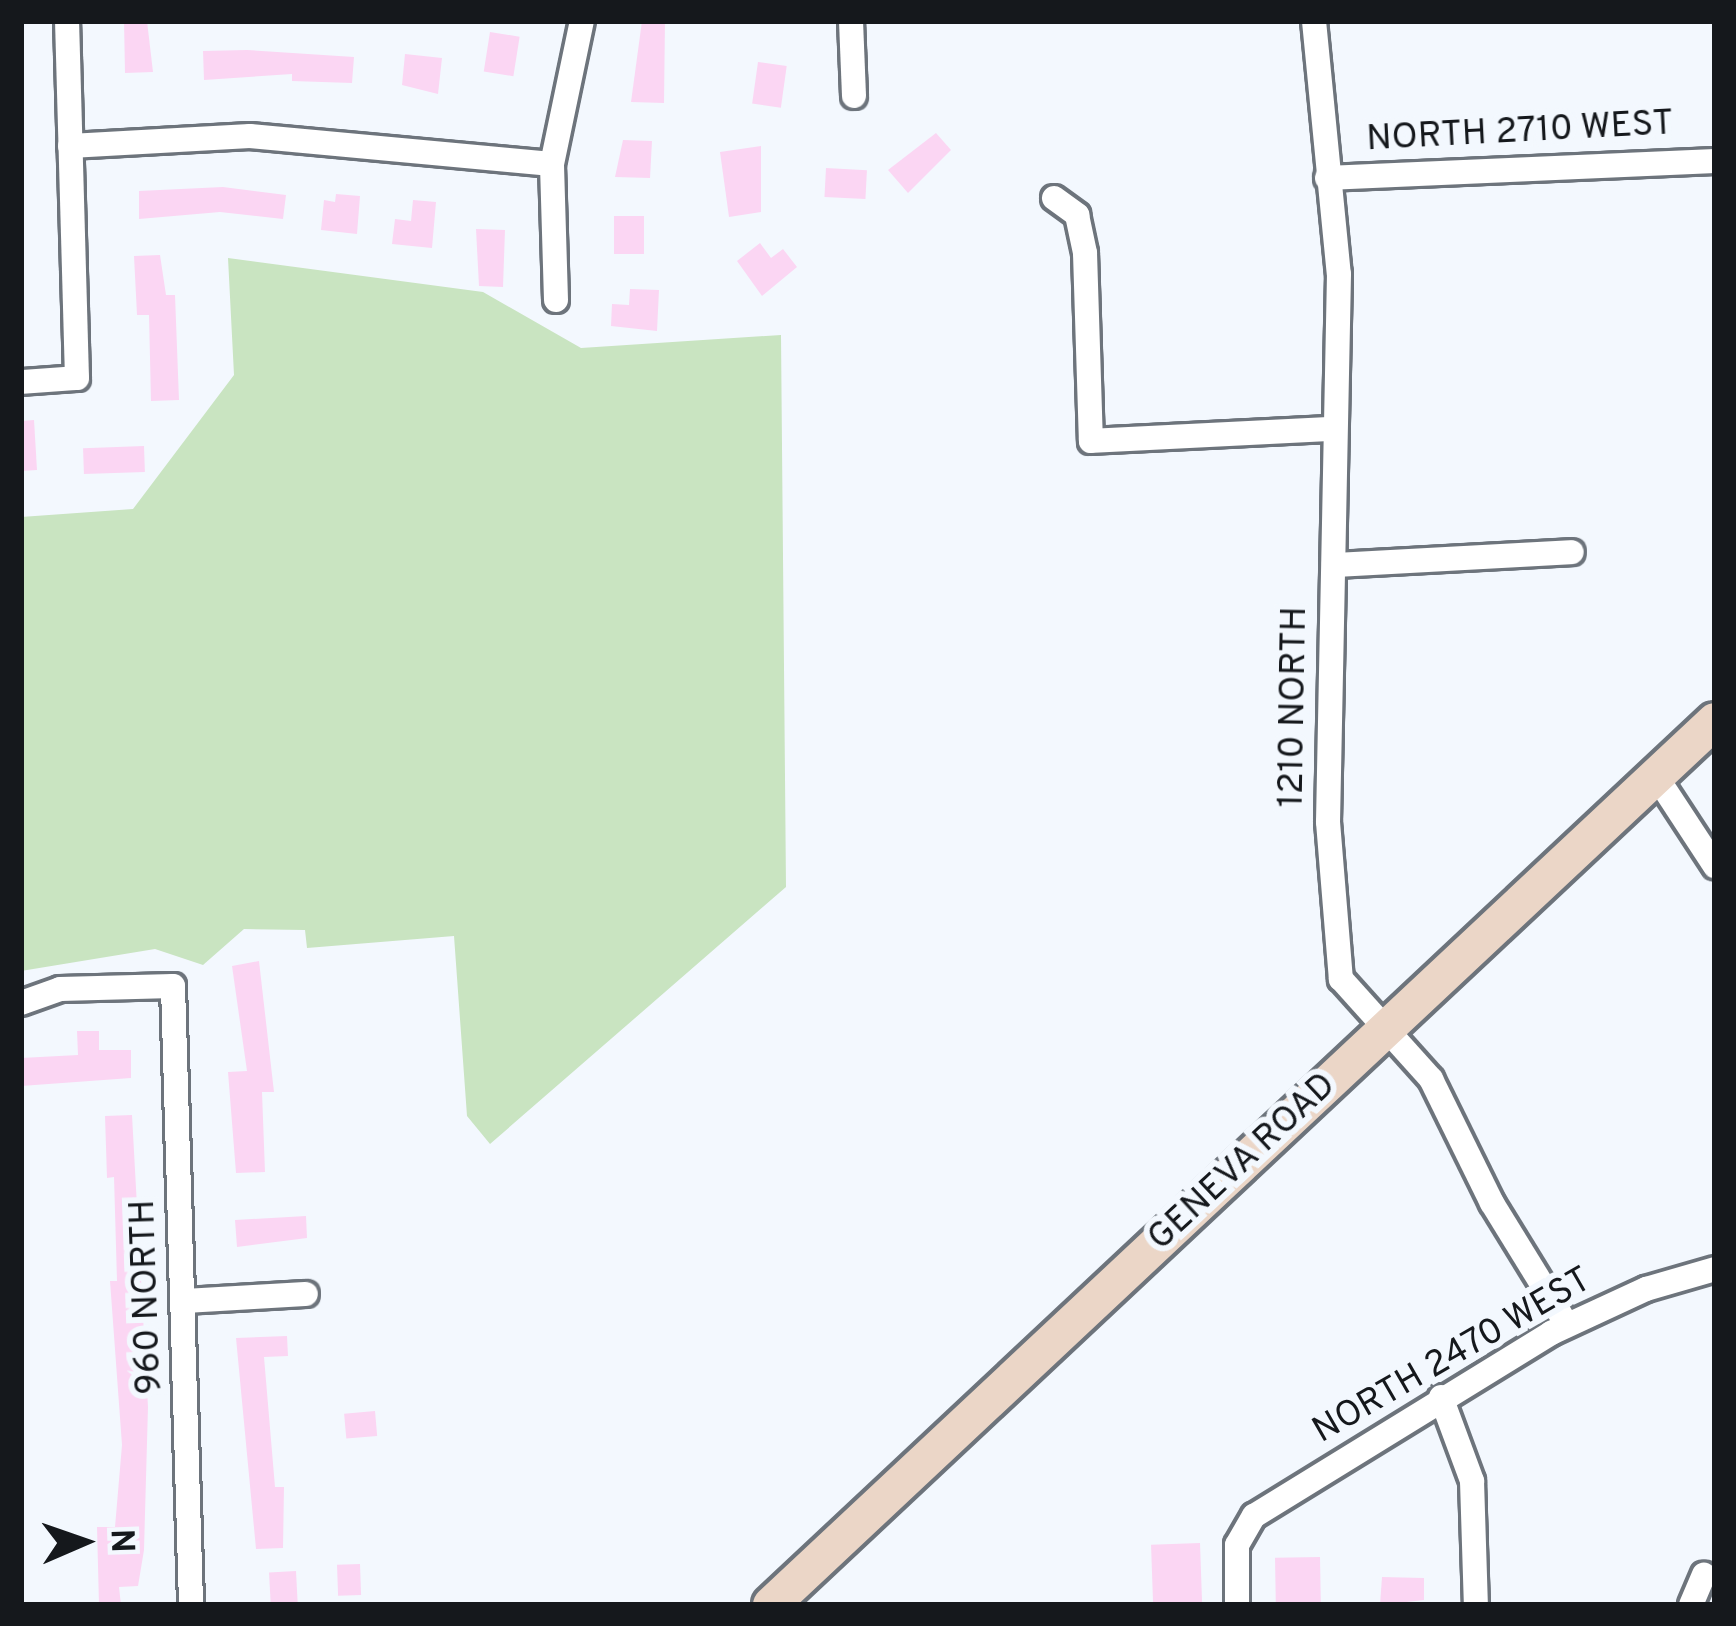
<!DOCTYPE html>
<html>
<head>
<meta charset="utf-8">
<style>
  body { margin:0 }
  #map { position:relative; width:1736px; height:1626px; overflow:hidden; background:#f3f8fe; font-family:Overpass,sans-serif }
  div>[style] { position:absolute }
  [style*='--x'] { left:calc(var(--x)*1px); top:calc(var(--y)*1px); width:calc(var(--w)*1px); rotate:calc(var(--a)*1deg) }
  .green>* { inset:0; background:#c9e4c1 }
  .building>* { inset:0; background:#fbd6f3; transform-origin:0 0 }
  .roads { filter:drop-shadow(3px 0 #6d747c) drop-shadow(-3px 0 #6d747c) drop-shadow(0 3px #6d747c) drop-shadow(0 -3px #6d747c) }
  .minor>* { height:24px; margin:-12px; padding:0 12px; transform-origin:12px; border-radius:12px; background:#fff }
  .secondary>* { height:36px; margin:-18px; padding:0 18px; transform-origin:18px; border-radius:18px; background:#ebd6c7 }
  span { translate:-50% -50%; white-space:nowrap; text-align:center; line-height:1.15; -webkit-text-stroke:12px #f3f8fe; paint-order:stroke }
  .street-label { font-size:36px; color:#15181c }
  .frame { position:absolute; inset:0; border:24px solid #15181c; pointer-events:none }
  .north { position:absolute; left:24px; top:1482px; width:120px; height:120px; -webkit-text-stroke:9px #f3f8fe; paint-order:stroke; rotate:88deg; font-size:33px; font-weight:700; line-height:48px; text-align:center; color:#15181c }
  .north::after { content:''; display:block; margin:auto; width:42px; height:54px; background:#15181c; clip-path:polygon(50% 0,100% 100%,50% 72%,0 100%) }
</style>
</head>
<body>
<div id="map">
  <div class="green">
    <i style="clip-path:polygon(228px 258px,483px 292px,581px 348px,781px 335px,786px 887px,490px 1144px,467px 1116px,454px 936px,307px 948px,305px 930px,244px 929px,203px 965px,155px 949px,21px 971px,21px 517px,133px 509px,234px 375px)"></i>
  </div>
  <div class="building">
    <i style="clip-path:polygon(124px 21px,147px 21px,153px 72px,125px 73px)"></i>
    <i style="clip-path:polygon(642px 21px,665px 21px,664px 103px,631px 102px)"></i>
    <i style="left:490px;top:32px;width:30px;height:40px;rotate:9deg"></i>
    <i style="clip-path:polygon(247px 50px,354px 57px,352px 83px,292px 81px,292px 74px,204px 80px,203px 51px)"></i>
    <i style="clip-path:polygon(405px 54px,442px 58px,438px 94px,402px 85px)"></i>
    <i style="left:758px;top:62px;width:29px;height:42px;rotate:8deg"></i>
    <i style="clip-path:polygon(936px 133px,951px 150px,908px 193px,888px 170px)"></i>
    <i style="clip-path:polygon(623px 140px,652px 141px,650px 178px,615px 177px)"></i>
    <i style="clip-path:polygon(761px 146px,761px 212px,729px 217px,720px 152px)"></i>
    <i style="left:826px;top:168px;width:41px;height:29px;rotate:3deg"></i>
    <i style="clip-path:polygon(223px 187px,286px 195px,283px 219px,220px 212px,139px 219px,139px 191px)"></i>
    <i style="clip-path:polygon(336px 194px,360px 196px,357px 234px,321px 230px,324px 200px,335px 202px)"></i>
    <i style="clip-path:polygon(413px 200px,436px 202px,432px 248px,392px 244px,395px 219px,411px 221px)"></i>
    <i style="left:644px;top:216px;width:38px;height:30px;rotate:90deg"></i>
    <i style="clip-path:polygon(476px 229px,505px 230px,503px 287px,479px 286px)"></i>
    <i style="clip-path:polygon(760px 243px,771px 258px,783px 249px,797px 267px,762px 296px,737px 261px)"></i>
    <i style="clip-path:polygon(160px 255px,166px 295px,175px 295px,179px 400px,151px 401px,149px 315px,137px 315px,134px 256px)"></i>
    <i style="clip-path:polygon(630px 289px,659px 290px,657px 331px,611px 326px,612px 304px,629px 305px)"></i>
    <i style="clip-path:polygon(34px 420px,37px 470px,21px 471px,21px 421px)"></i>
    <i style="left:144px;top:446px;width:26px;height:61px;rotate:88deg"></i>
    <i style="clip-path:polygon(259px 961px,274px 1092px,262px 1092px,265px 1172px,236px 1173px,228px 1072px,247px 1071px,232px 966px)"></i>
    <i style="clip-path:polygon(77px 1031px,99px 1031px,99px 1050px,131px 1050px,131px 1078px,21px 1086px,21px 1058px,78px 1055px)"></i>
    <i style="clip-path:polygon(132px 1115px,148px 1407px,144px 1550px,138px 1586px,119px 1587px,121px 1605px,99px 1605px,97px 1527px,115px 1527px,122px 1445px,110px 1281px,117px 1281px,114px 1177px,107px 1178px,105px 1116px)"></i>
    <i style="clip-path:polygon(306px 1216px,307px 1238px,237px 1247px,235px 1220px)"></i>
    <i style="clip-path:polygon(287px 1336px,288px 1356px,264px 1357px,275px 1487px,284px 1487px,283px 1548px,256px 1549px,236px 1338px)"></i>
    <i style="left:375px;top:1411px;width:25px;height:31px;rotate:85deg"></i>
    <i style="left:1200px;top:1543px;width:62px;height:49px;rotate:88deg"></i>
    <i style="left:1320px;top:1557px;width:48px;height:45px;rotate:89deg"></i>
    <i style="left:360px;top:1564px;width:31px;height:23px;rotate:88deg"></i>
    <i style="left:296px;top:1571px;width:34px;height:27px;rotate:87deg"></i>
    <i style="clip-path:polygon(1382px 1577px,1424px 1578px,1424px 1600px,1380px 1605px)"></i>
  </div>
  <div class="roads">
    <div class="minor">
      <i style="--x:851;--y:21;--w:75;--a:87.7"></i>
      <i style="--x:1314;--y:21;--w:254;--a:84.4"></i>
      <i style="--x:1339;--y:274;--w:548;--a:91.15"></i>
      <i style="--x:1328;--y:822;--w:158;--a:85.3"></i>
      <i style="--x:1341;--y:979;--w:135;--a:48"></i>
      <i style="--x:1431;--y:1079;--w:138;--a:63.8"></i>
      <i style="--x:1492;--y:1203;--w:143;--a:58.4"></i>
      <i style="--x:70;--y:146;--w:180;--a:-3.2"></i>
      <i style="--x:250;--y:136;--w:303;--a:5.3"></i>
      <i style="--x:1327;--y:178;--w:388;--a:-2.5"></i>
      <i style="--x:1054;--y:198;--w:29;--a:36"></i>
      <i style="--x:1077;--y:215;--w:39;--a:78"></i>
      <i style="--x:1085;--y:253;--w:188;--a:88.2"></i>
      <i style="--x:1091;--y:441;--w:241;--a:-2.9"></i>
      <i style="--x:556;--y:300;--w:136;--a:-91.7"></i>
      <i style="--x:552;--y:164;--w:146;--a:-78.2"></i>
      <i style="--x:21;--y:382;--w:56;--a:-4.1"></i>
      <i style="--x:77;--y:378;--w:357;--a:-91.6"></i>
      <i style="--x:1334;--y:565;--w:238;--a:-3.1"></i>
      <i style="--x:1656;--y:776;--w:108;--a:56.8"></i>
      <i style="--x:21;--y:1003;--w:41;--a:-19.7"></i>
      <i style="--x:60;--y:989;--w:113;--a:-1.5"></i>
      <i style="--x:173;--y:986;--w:619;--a:88.33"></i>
      <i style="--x:184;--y:1301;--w:122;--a:-3.3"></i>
      <i style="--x:1441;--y:1397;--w:90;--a:69.7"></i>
      <i style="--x:1472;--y:1481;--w:124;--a:88.2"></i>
      <i style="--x:1237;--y:1605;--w:60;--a:-90"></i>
      <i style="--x:1237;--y:1545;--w:34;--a:-60"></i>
      <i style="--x:1254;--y:1516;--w:349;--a:-31.6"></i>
      <i style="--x:1551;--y:1333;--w:105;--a:-24.9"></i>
      <i style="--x:1646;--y:1289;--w:72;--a:-16.2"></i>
      <i style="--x:1691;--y:1605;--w:33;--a:-67"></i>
    </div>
    <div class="secondary">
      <i style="--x:771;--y:1605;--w:1293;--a:-43.12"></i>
    </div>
  </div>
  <div class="street-label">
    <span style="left:1520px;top:133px;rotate:-3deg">NORTH 2710 WEST</span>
    <span style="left:1295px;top:707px;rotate:-89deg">1210 NORTH</span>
    <span style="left:1243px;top:1163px;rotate:-43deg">GENEVA ROAD</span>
    <span style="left:148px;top:1297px;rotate:-92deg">960 NORTH</span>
    <span style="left:1453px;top:1357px;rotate:-30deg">NORTH 2470 WEST</span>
  </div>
  <div class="frame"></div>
  <div class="north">N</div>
</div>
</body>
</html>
